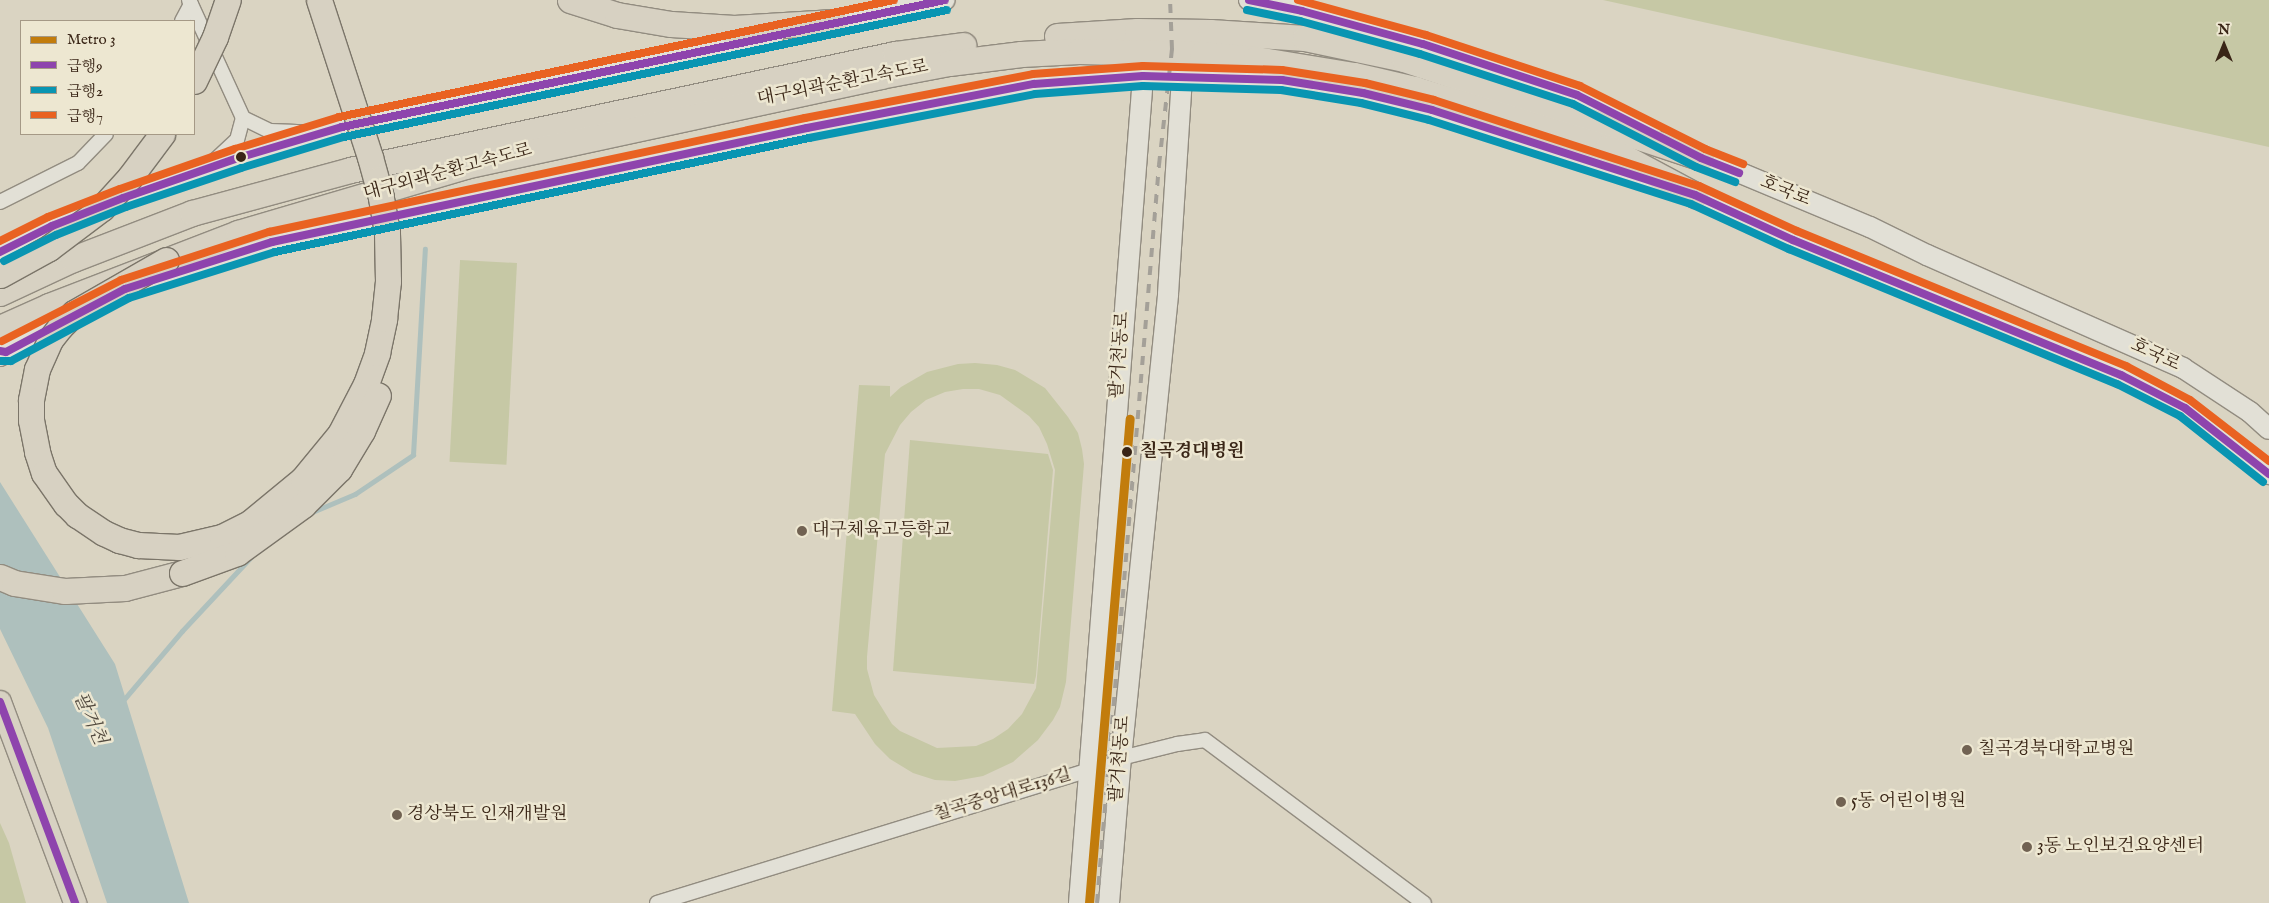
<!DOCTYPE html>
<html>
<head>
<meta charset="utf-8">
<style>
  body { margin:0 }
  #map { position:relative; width:2269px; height:903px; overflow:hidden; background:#dad4c2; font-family:"IM FELL English","Noto Serif KR",serif }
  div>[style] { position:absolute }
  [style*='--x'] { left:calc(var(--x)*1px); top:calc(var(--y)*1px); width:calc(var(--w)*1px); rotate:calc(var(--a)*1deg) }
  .green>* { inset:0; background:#c6c8a5; transform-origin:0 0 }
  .water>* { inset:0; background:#aec0bd }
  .stream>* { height:4.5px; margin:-2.25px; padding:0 2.25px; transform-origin:2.25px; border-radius:2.25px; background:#aec0bd }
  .roads { filter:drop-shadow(1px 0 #928c80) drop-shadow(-1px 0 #928c80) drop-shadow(0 1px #928c80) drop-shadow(0 -1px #928c80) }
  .street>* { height:14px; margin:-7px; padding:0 7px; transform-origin:7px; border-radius:7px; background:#e2e0d6 }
  .secondary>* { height:20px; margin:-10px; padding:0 10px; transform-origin:10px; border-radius:10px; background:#e2e0d6 }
  .primary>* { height:22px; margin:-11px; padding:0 11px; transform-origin:11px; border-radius:11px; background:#d7d1c2 }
  .highway>* { height:25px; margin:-12.5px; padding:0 12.5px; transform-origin:12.5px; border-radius:12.5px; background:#d7d1c2 }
  .rail>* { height:4px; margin-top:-2px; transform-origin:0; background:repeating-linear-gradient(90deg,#a4a098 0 9px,transparent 0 18px) }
  .bridges { filter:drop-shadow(1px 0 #7b7569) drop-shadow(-1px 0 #7b7569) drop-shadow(0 1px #7b7569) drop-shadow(0 -1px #7b7569) }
  .highway-bridge>* { height:25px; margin:-12.5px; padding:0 12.5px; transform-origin:12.5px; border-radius:12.5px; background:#d7d1c2 }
  .bus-1>* { height:8px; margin:-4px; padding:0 4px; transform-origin:4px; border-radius:4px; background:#8e44ad }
  .bus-2>* { height:8px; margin:-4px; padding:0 4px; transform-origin:4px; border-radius:4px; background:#0995b2 }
  .bus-3>* { height:8px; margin:-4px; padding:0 4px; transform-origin:4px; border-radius:4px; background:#e96221 }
  .metro-1>* { height:9px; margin:-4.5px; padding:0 4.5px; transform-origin:4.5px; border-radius:4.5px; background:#c27c0c }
  .dots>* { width:14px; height:14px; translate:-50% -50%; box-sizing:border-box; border:2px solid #ede7d1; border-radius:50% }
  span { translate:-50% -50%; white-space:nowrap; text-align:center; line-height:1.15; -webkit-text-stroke:5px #ede7d1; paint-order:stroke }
  .street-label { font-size:18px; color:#392516 }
  .stop-label { font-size:18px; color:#392516; font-weight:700 }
  .left { translate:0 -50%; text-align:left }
  .poi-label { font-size:18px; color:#392516 }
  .water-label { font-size:19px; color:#524a3f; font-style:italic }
  .legend { position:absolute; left:20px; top:20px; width:175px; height:115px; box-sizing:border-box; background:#ede7d1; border:1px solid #a59986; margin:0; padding:6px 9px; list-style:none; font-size:15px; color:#392516 }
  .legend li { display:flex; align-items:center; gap:10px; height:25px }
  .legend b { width:25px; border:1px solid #a59986 }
  .north { position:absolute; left:2199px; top:20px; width:50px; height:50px; -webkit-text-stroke:4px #ede7d1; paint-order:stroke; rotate:0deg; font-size:14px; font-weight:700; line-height:20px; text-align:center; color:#392516 }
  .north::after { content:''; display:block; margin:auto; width:18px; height:22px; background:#392516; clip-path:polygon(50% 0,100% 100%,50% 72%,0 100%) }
</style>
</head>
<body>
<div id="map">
  <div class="green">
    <i style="clip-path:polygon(1603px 0,2269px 0,2269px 147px)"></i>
    <i style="left:517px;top:263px;width:202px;height:57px;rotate:93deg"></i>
    <i style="clip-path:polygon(evenodd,975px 363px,997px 365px,1015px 370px,1045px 388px,1068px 417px,1078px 433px,1082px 449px,1084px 464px,1066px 682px,1060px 707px,1053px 720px,1038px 740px,1013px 762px,983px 776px,955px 781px,935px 780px,913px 773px,890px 759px,875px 744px,855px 714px,832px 711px,859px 385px,890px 386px,890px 397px,901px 387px,927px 372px,958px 364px,975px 363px,963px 389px,979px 389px,1000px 395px,1029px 416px,1039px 427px,1047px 444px,1055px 470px,1036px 688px,1022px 714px,1008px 729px,993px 739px,976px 746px,937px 748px,900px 731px,892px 724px,874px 695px,867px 669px,867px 657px,885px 454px,900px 425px,911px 412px,926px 400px,945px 392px,963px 389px)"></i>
    <i style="clip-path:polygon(910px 440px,1048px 454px,1053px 470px,1036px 676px,1034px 684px,893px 671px)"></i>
    <i style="clip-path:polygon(0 823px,9px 843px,26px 903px,0 903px)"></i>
  </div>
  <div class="water">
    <i style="clip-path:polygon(0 482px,115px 664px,189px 903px,107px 903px,48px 728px,0 629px)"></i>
  </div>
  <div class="stream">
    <i style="--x:310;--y:513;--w:49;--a:-22.9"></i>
    <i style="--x:355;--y:494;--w:70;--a:-33.9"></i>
    <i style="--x:413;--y:455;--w:206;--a:-86.7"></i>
    <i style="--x:121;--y:703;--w:94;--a:-49.7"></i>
    <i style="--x:182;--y:631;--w:101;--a:-47"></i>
  </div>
  <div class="roads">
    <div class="street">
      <i style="--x:189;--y:0;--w:130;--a:65.4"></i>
      <i style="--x:243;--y:118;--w:30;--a:26"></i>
      <i style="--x:270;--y:131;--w:34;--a:2"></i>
      <i style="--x:182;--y:21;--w:19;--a:-62"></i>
      <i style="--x:212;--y:163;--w:34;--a:-43"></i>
      <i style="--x:237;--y:140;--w:23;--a:-75"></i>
      <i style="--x:0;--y:202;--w:87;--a:-26.6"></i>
      <i style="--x:78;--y:163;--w:40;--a:-46"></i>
      <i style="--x:657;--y:903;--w:451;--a:-17.1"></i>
      <i style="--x:1088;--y:770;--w:35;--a:-20"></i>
      <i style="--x:1121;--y:758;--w:58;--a:-14"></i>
      <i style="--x:1177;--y:744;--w:28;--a:-8"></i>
      <i style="--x:1205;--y:740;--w:273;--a:36.7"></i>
    </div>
    <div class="secondary">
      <i style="--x:1249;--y:0;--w:54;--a:11.7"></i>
      <i style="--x:1302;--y:11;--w:125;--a:15.3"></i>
      <i style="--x:1423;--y:44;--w:162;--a:18.3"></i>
      <i style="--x:1577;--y:95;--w:83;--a:27.2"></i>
      <i style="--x:820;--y:25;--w:127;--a:-11.3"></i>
      <i style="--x:1688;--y:151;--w:197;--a:22.7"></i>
      <i style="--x:1870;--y:227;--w:64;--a:26.2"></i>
      <i style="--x:1927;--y:255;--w:280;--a:23.8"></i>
      <i style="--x:2183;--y:368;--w:80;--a:33.3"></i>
      <i style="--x:2250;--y:412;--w:25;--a:42"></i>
      <i style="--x:1682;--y:191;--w:121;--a:23.8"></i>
      <i style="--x:1793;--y:240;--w:355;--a:22.4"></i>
      <i style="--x:2121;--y:375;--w:72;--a:27.3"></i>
      <i style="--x:2185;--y:408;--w:107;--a:38.2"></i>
      <i style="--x:0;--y:252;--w:58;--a:-26.6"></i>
      <i style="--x:52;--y:226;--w:76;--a:-21.5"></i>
      <i style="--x:123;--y:198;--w:122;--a:-19.2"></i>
      <i style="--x:238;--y:158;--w:109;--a:-16.6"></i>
      <i style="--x:342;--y:127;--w:442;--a:-12.1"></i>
      <i style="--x:137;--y:285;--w:142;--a:-17.7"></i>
      <i style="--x:272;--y:242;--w:721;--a:-11.84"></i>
      <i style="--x:978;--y:94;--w:57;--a:-10.1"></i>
      <i style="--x:1034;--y:84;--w:63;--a:-5.4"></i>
      <i style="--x:1097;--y:78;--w:46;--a:-2.5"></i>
      <i style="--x:1143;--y:76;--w:139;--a:1.6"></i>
      <i style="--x:1282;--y:80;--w:82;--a:9.1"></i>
      <i style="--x:1363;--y:93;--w:71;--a:13.8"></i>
      <i style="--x:1432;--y:110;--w:234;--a:17.9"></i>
      <i style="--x:0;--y:356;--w:71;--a:-28.7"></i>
      <i style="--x:1079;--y:903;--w:829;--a:-85.57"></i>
      <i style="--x:1109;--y:903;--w:145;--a:-85.3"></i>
      <i style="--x:1121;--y:758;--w:466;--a:-84.2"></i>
      <i style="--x:1168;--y:294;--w:217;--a:-86.3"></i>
    </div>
    <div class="primary">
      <i style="--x:0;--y:702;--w:215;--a:69.5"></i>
    </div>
    <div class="highway">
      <i style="--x:570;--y:0;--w:49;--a:17.7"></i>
      <i style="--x:617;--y:15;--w:55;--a:9.5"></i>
      <i style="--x:671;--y:24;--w:63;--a:3.6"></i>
      <i style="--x:734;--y:28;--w:100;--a:-3.4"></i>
      <i style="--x:1057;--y:36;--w:80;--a:-3.6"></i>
      <i style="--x:1137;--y:31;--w:73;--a:0.8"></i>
      <i style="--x:1210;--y:32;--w:95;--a:3.6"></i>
      <i style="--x:1305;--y:38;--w:101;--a:12"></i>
      <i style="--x:1404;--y:59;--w:313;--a:18.4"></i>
      <i style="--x:0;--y:293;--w:81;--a:-25"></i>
      <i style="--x:73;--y:259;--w:128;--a:-21.1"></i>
      <i style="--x:192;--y:213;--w:164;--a:-15.2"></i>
      <i style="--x:350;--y:170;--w:557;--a:-12.02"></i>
      <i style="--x:895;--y:54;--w:69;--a:-7.5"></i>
      <i style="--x:0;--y:328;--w:54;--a:-24.2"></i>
      <i style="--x:49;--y:306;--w:203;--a:-21.1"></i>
      <i style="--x:238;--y:233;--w:237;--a:-16.4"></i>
      <i style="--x:465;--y:166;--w:425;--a:-12.2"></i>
      <i style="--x:880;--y:76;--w:70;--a:-10.7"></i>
      <i style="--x:949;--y:63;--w:73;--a:-7.1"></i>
      <i style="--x:1021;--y:54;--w:58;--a:-3"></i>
      <i style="--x:1079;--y:51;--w:123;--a:1.4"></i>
      <i style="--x:1202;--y:54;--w:54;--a:5.3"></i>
      <i style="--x:1256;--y:59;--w:99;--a:9.3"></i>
      <i style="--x:1354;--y:75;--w:63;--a:12.9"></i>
      <i style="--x:1415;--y:89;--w:201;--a:17.1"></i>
      <i style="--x:1607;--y:148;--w:100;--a:28.1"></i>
      <i style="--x:0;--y:577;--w:15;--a:23"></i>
      <i style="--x:14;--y:583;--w:52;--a:8.9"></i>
      <i style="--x:65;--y:591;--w:60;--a:-2.9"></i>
      <i style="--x:125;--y:588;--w:59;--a:-14.7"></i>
    </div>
  </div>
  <div class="rail">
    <i style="--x:1097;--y:903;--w:741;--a:-85.2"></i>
    <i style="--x:1159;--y:165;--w:117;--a:-83.6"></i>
    <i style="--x:1172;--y:49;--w:49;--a:-92.3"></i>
  </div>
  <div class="bridges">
    <div class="highway-bridge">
      <i style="--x:194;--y:81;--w:49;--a:-64.5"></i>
      <i style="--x:215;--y:37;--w:39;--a:-71"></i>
      <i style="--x:166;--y:260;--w:106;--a:150.1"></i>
      <i style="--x:74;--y:313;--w:20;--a:135"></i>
      <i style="--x:60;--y:327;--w:16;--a:128"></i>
      <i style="--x:50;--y:340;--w:32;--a:114"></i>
      <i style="--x:37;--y:369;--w:32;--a:101"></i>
      <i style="--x:31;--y:400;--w:20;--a:90"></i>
      <i style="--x:31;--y:420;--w:33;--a:79"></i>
      <i style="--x:37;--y:452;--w:22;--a:72"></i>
      <i style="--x:44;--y:473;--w:38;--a:55"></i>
      <i style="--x:66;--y:504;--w:16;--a:45"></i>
      <i style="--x:77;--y:515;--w:32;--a:34"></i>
      <i style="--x:104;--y:533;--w:17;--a:25"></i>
      <i style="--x:119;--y:540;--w:20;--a:15"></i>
      <i style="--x:138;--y:545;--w:41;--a:2.8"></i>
      <i style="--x:179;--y:547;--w:44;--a:-13.1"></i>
      <i style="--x:222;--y:537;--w:33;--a:-27"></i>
      <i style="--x:251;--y:522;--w:67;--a:-39.6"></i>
      <i style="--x:303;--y:479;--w:58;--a:-50.6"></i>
      <i style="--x:340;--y:434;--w:56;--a:-62.5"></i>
      <i style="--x:366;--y:384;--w:33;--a:-70"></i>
      <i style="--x:377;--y:353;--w:35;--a:-78"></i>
      <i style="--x:384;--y:319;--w:38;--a:-84"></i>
      <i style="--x:388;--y:281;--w:49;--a:-91.2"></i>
      <i style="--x:387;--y:232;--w:36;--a:-100"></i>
      <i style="--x:381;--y:197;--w:41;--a:-105.4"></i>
      <i style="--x:370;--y:157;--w:165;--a:-108"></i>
      <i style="--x:0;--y:275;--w:56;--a:-28.9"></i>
      <i style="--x:49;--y:248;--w:66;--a:-37"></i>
      <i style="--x:102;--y:208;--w:42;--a:-47.9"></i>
      <i style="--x:130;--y:177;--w:54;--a:-53.3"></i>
      <i style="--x:182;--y:573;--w:59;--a:-20"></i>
      <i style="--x:237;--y:553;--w:82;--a:-36"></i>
      <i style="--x:303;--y:505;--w:51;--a:-45"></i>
      <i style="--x:339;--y:469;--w:44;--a:-58.8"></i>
      <i style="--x:362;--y:431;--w:39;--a:-66"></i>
    </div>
  </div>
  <div class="bus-1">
    <i style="--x:1249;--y:0;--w:54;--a:11.7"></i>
    <i style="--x:1302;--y:11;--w:125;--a:15.3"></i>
    <i style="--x:1423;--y:44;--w:162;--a:18.3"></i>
    <i style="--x:1577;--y:95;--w:139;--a:26.9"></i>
    <i style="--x:1701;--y:158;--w:41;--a:21.5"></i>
    <i style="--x:0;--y:252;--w:58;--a:-26.6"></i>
    <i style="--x:52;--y:226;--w:76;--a:-21.5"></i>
    <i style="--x:123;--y:198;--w:122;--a:-19.2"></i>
    <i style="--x:238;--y:158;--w:109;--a:-16.6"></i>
    <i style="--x:342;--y:127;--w:616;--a:-11.89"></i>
    <i style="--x:0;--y:351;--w:6;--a:9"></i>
    <i style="--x:6;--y:352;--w:135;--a:-27.9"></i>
    <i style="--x:125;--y:289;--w:154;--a:-17.7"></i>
    <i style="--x:272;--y:242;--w:547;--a:-12.03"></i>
    <i style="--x:807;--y:128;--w:231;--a:-11"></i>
    <i style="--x:1034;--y:84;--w:109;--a:-4.2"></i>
    <i style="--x:1143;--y:76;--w:139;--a:1.6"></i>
    <i style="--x:1282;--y:80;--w:82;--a:9.1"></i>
    <i style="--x:1363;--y:93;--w:71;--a:13.8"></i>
    <i style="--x:1432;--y:110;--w:276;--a:17.9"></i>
    <i style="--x:1695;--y:195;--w:108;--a:24.7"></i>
    <i style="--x:1793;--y:240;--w:355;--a:22.4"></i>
    <i style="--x:2121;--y:375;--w:72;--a:27.3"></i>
    <i style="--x:2185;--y:408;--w:107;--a:38.2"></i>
    <i style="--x:0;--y:702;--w:215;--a:69.5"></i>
  </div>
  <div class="bus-2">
    <i style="--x:1247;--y:10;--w:54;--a:11.7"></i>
    <i style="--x:1300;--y:21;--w:124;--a:15.4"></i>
    <i style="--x:1420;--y:54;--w:161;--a:18.1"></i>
    <i style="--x:1573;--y:104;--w:138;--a:27.1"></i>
    <i style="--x:1696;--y:167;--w:42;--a:21"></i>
    <i style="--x:4;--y:261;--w:58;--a:-26.6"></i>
    <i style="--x:56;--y:235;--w:75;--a:-21.8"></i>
    <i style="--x:126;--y:207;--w:121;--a:-18.7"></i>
    <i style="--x:241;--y:168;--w:108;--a:-16.8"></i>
    <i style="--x:344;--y:137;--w:616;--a:-11.89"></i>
    <i style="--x:0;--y:361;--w:11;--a:0"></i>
    <i style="--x:11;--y:361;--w:134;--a:-28.1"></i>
    <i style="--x:129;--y:298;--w:153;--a:-17.5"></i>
    <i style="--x:275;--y:252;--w:546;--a:-12.05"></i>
    <i style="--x:809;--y:138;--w:230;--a:-11"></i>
    <i style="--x:1035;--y:94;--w:108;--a:-4.2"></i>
    <i style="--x:1143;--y:86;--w:138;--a:1.7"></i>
    <i style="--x:1281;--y:90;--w:81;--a:9.2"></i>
    <i style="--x:1361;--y:103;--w:70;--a:14"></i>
    <i style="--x:1429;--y:120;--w:275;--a:17.8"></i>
    <i style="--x:1691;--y:204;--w:108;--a:24.7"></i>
    <i style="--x:1789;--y:249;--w:355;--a:22.4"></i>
    <i style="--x:2117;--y:384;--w:71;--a:26.9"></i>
    <i style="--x:2180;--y:416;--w:106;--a:38.5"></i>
  </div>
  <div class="bus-3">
    <i style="--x:1298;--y:0;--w:133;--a:15.3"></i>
    <i style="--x:1426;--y:35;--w:162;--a:18.3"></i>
    <i style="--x:1580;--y:86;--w:140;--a:26.7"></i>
    <i style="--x:1705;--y:149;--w:41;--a:21.5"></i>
    <i style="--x:0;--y:241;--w:54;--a:-26.6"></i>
    <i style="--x:48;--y:217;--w:77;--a:-21.3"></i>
    <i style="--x:120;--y:189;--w:122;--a:-19.2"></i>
    <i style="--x:235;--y:149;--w:109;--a:-17.1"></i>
    <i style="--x:339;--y:117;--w:567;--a:-11.9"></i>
    <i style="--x:2;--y:341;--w:134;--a:-27.1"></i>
    <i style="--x:121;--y:280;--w:156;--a:-18"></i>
    <i style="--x:269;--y:232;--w:548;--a:-12.01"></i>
    <i style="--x:805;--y:118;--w:232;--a:-10.9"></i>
    <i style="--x:1033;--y:74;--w:110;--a:-4.2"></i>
    <i style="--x:1143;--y:66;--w:139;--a:1.6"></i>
    <i style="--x:1282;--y:70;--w:84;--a:8.9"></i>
    <i style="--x:1365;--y:83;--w:71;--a:13.8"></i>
    <i style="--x:1434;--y:100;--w:279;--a:18"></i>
    <i style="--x:1699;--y:186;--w:108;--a:24.7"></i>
    <i style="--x:1797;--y:231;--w:356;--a:22.3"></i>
    <i style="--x:2126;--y:366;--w:72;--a:28"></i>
    <i style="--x:2190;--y:400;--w:100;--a:37.7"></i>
  </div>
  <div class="metro-1">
    <i style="--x:1089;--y:903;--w:486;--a:-85.2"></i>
  </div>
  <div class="dots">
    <i style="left:241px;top:157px;background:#392516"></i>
    <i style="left:1127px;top:452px;background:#392516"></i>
    <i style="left:802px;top:531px;background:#716252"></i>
    <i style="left:1967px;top:750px;background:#716252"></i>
    <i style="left:1841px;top:802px;background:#716252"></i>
    <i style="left:397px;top:815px;background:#716252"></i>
    <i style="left:2027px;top:847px;background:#716252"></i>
  </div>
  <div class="street-label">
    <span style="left:843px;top:84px;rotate:-11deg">대구외곽순환고속도로</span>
    <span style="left:448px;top:173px;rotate:-15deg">대구외곽순환고속도로</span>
    <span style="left:1785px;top:192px;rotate:22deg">호국로</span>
    <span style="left:1121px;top:355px;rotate:-86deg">팔거천동로</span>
    <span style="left:2155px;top:356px;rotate:25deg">호국로</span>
    <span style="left:1121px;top:759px;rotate:-85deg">팔거천동로</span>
    <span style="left:1003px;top:796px;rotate:-17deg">칠곡중앙대로136길</span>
  </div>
  <div class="stop-label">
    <span class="left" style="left:1140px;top:452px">칠곡경대병원</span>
  </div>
  <div class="poi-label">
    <span class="left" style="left:812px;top:531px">대구체육고등학교</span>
    <span class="left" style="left:1978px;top:750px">칠곡경북대학교병원</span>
    <span class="left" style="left:1851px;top:802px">5동 어린이병원</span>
    <span class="left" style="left:407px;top:815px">경상북도 인재개발원</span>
    <span class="left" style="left:2037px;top:847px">3동 노인보건요양센터</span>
  </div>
  <div class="water-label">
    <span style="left:89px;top:719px;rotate:66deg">팔거천</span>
  </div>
  <ul class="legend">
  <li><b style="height:6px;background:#c27c0c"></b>Metro 3</li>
  <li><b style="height:6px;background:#8e44ad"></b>급행9</li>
  <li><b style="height:6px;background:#0995b2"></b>급행2</li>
  <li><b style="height:6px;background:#e96221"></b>급행7</li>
  </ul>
  <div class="north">N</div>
</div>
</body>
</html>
